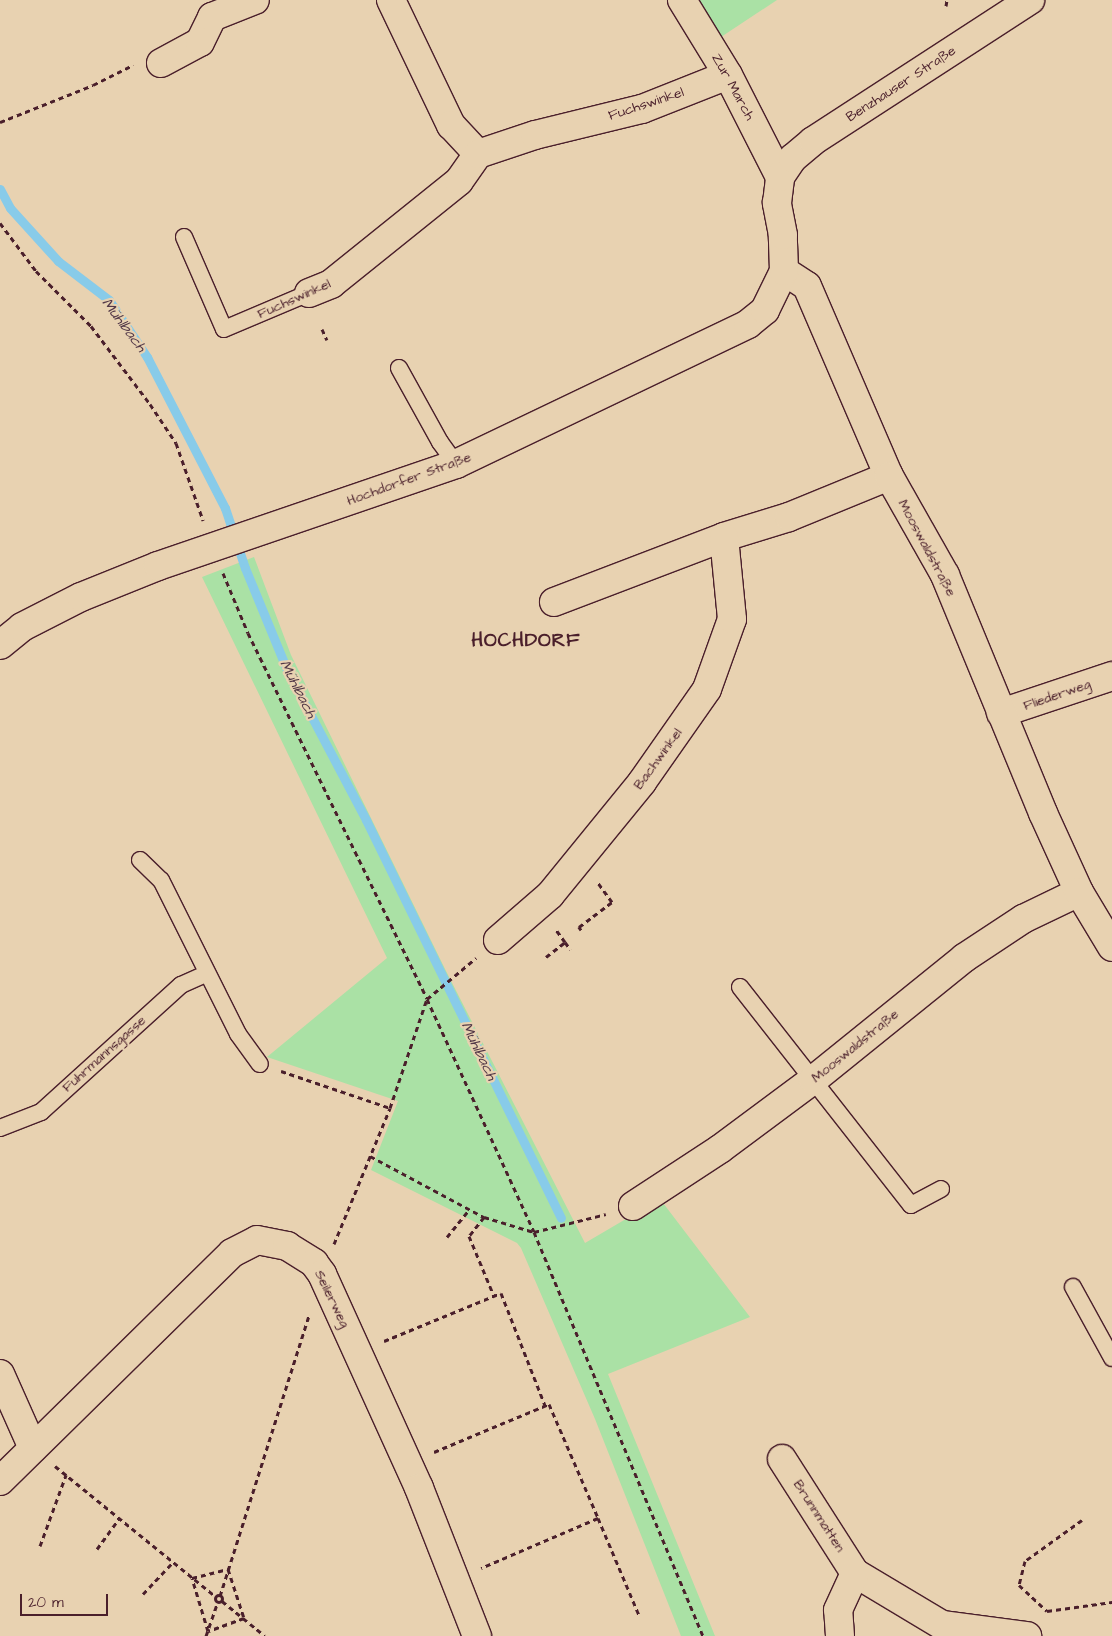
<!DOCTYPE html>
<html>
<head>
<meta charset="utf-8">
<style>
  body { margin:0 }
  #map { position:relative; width:1112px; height:1636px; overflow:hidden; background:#e8d2b1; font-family:"Architects Daughter",sans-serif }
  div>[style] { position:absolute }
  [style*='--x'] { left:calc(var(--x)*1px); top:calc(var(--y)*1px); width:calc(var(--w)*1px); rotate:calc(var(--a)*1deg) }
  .green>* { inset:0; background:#aae1a5 }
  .stream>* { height:9px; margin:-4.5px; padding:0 4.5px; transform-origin:4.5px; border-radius:4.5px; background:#88cbe9 }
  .path>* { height:3px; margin-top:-1.5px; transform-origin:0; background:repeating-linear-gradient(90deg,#4a1f2b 0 5px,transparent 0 9px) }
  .path>.ring { margin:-1.5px; padding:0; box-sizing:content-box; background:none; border:3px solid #4a1f2b; border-radius:50% }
  .roads { filter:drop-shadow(1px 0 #4a1f2b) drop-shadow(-1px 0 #4a1f2b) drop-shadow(0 1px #4a1f2b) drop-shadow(0 -1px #4a1f2b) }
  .lane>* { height:16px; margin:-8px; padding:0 8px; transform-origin:8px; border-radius:8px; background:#e8d2b1 }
  .street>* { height:28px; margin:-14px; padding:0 14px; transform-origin:14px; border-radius:14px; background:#e8d2b1 }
  .secondary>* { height:28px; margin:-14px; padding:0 14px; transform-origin:14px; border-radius:14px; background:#e8d2b1 }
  span { translate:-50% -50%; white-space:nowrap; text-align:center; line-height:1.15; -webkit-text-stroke:4.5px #e8d2b1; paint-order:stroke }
  .street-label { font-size:14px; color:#4a1f2b }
  .water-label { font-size:15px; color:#533948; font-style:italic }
  .district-label { font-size:19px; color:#4a1f2b; font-weight:700; letter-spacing:1px }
  .scale { position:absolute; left:20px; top:1594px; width:88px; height:22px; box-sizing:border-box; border:2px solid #4a1f2b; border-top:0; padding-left:6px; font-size:15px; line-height:18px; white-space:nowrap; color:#4a1f2b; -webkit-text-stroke:4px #e8d2b1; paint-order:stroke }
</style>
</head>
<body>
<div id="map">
  <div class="green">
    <i style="clip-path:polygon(699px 0,777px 0,718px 39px)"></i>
    <i style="clip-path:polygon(254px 557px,291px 655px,446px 971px,585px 1243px,660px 1199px,750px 1317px,608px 1374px,715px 1636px,681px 1636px,595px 1419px,521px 1248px,517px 1243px,371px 1170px,398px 1101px,267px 1057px,387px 958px,202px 577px)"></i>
  </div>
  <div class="stream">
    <i style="--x:0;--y:189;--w:21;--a:62"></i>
    <i style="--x:10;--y:208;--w:72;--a:47.8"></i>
    <i style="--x:58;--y:261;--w:64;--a:37.4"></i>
    <i style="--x:109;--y:300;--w:69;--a:56.3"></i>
    <i style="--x:147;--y:357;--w:170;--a:62.7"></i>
    <i style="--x:225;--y:508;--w:63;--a:71.6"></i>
    <i style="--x:245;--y:568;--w:110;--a:67.6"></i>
    <i style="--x:287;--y:670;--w:170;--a:62.2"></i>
    <i style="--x:366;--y:820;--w:443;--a:63.9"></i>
  </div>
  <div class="path">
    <i style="--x:946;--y:6;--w:6;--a:-81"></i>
    <i style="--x:0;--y:122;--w:100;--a:-21.7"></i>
    <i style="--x:93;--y:85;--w:45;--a:-26.6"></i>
    <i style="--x:0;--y:223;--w:60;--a:53.1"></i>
    <i style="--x:36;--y:271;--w:78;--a:45"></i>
    <i style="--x:91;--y:326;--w:98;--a:52.9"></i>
    <i style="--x:150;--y:404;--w:47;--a:56.3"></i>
    <i style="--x:176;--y:443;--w:82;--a:70.7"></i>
    <i style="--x:322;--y:329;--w:12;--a:66"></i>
    <i style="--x:223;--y:573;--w:65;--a:67.4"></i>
    <i style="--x:248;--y:633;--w:407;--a:63.9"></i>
    <i style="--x:427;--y:999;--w:256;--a:65.3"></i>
    <i style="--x:534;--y:1232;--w:438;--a:67.3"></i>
    <i style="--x:581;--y:930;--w:4;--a:-124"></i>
    <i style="--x:579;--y:927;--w:41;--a:-37.1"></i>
    <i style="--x:612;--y:902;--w:24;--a:-126"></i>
    <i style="--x:565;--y:942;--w:9;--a:54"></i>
    <i style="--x:546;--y:957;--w:24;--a:-38"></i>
    <i style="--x:565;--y:942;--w:17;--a:-126"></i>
    <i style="--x:281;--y:1071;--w:115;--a:18.7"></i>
    <i style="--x:370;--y:1156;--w:129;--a:28.2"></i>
    <i style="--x:484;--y:1217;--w:52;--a:16.7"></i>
    <i style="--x:534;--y:1232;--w:74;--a:-14"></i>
    <i style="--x:484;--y:1217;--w:24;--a:128"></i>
    <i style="--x:469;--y:1236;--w:65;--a:67.4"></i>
    <i style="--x:447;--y:1237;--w:36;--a:-51"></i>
    <i style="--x:334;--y:1244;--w:147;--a:-67.6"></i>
    <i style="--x:390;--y:1108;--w:115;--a:-71.3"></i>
    <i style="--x:427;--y:999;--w:64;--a:-39.9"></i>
    <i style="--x:384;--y:1341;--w:126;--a:-22.3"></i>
    <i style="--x:501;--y:1293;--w:120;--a:68.6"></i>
    <i style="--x:434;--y:1452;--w:125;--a:-22.7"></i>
    <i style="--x:549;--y:1404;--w:124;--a:66.7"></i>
    <i style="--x:598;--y:1518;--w:127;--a:156.9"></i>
    <i style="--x:55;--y:1466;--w:208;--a:39.1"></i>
    <i style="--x:598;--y:1518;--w:105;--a:67.1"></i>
    <i style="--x:1082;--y:1520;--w:70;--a:144.3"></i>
    <i style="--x:1025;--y:1561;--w:25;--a:104"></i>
    <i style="--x:1019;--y:1585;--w:38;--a:43"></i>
    <i style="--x:1047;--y:1611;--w:66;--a:-7.9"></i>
    <i style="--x:40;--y:1546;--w:76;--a:-69.9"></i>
    <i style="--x:97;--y:1549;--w:37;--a:-54"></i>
    <i style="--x:228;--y:1569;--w:52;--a:71.9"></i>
    <i style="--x:244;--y:1618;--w:38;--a:160"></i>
    <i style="--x:208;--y:1631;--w:55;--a:-106.8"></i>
    <i style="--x:192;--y:1578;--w:37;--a:-14"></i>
    <i style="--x:143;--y:1594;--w:44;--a:-46.8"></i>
    <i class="ring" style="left:215.5px;top:1595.5px;width:4px;height:4px"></i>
    <i style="--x:220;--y:1596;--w:294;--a:-72.4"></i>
    <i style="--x:222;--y:1601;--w:55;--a:39.1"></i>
    <i style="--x:206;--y:1636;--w:36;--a:-71"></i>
  </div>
  <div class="roads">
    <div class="lane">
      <i style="--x:184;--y:237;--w:100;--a:66.5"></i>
      <i style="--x:224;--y:329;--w:92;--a:-23"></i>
      <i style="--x:399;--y:368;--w:85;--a:61"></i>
      <i style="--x:440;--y:442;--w:27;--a:54"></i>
      <i style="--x:140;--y:860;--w:29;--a:44"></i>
      <i style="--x:161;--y:880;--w:172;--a:63.4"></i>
      <i style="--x:238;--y:1034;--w:37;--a:54"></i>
      <i style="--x:740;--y:987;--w:277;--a:51.9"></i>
      <i style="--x:911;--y:1205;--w:34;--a:-28"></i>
      <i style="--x:0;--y:1128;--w:44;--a:-21.3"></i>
      <i style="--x:41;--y:1112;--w:189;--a:-42.2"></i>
      <i style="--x:181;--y:985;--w:27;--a:-24"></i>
      <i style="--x:1073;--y:1287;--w:81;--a:61.2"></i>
    </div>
    <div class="street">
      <i style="--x:391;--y:0;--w:139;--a:64.4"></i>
      <i style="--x:451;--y:125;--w:40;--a:47"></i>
      <i style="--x:161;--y:63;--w:44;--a:-28.3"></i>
      <i style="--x:200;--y:42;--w:28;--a:-64"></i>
      <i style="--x:212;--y:17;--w:46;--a:-21.6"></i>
      <i style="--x:309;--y:293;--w:24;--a:-22"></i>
      <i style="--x:331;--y:284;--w:164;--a:-38.8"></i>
      <i style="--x:459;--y:181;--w:33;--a:-55"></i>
      <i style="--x:478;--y:154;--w:60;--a:-18.4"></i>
      <i style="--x:535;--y:135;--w:110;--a:-13.7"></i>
      <i style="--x:642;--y:109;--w:92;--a:-21.6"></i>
      <i style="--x:554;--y:602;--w:182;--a:-20.9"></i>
      <i style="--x:724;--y:537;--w:68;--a:-17.1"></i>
      <i style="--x:789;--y:517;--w:108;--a:-22.3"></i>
      <i style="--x:1001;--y:713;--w:117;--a:-18.4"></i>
      <i style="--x:498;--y:940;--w:69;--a:-40.9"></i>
      <i style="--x:550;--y:895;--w:146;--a:-50.8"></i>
      <i style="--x:642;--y:782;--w:113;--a:-55"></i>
      <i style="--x:707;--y:689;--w:74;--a:-70.3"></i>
      <i style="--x:732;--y:619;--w:82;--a:-95.6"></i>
      <i style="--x:633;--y:1206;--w:104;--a:-33.2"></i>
      <i style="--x:720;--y:1149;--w:116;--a:-36.6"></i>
      <i style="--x:813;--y:1080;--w:194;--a:-38.9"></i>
      <i style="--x:964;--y:958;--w:71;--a:-33.5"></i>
      <i style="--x:1023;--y:919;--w:62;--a:-25.7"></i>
      <i style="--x:0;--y:1374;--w:81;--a:66"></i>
      <i style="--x:782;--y:1459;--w:135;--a:57.4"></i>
      <i style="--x:855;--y:1573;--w:101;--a:30.9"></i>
      <i style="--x:942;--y:1625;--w:86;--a:7.4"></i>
      <i style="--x:0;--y:1481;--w:325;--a:-44.5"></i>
      <i style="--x:232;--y:1253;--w:28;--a:-27"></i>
      <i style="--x:257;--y:1240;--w:31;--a:11"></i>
      <i style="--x:287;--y:1246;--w:32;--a:32"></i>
      <i style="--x:314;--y:1263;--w:14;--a:54"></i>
      <i style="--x:322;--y:1274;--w:235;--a:65.6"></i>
      <i style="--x:419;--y:1488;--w:159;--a:68.6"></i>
      <i style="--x:840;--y:1636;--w:26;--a:-94"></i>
      <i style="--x:838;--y:1610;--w:41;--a:-65.3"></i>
    </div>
    <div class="secondary">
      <i style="--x:682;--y:0;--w:88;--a:58.5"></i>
      <i style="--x:728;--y:75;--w:114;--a:63"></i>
      <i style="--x:784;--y:271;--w:27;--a:33"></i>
      <i style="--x:807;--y:286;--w:207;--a:66.7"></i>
      <i style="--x:889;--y:476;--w:114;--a:60.5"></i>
      <i style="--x:945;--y:575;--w:257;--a:67.6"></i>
      <i style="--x:1043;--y:813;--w:87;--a:65.5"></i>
      <i style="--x:1079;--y:892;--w:64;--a:59"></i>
      <i style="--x:0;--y:645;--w:28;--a:-39"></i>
      <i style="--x:22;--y:627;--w:66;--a:-27"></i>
      <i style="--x:81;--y:597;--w:83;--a:-21.9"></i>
      <i style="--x:158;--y:566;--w:315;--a:-18.9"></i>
      <i style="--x:456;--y:464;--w:324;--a:-25.6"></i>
      <i style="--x:748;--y:324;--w:22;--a:-39"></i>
      <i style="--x:765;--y:310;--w:43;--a:-64"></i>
      <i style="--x:784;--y:271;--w:36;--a:-92"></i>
      <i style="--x:783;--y:235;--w:33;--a:-101"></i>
      <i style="--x:777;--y:203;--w:26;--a:-83"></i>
      <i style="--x:780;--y:177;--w:23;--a:-56"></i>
      <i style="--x:793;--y:158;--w:26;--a:-40"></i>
      <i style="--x:813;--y:141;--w:259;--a:-33"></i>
    </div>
  </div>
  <div class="street-label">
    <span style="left:901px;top:84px;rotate:-33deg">Benzhauser Straße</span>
    <span style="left:733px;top:87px;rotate:61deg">Zur March</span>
    <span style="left:646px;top:104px;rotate:-18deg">Fuchswinkel</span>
    <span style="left:294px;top:299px;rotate:-24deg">Fuchswinkel</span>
    <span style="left:409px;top:479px;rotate:-20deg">Hochdorfer Straße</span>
    <span style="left:927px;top:548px;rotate:62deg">Mooswaldstraße</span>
    <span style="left:1057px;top:695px;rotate:-19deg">Fliederweg</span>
    <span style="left:658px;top:759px;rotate:-54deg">Bachwinkel</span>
    <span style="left:855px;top:1046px;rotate:-39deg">Mooswaldstraße</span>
    <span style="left:104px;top:1054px;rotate:-42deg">Fuhrmannsgasse</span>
    <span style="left:332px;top:1299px;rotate:64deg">Seilerweg</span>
    <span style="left:819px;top:1516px;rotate:57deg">Brunnmatten</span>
  </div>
  <div class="water-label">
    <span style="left:124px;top:325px;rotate:53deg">Mühlbach</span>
    <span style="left:298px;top:689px;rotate:63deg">Mühlbach</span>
    <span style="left:479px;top:1051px;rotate:64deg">Mühlbach</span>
  </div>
  <div class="district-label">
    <span style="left:526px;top:641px">HOCHDORF</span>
  </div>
  <div class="scale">20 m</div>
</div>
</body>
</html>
